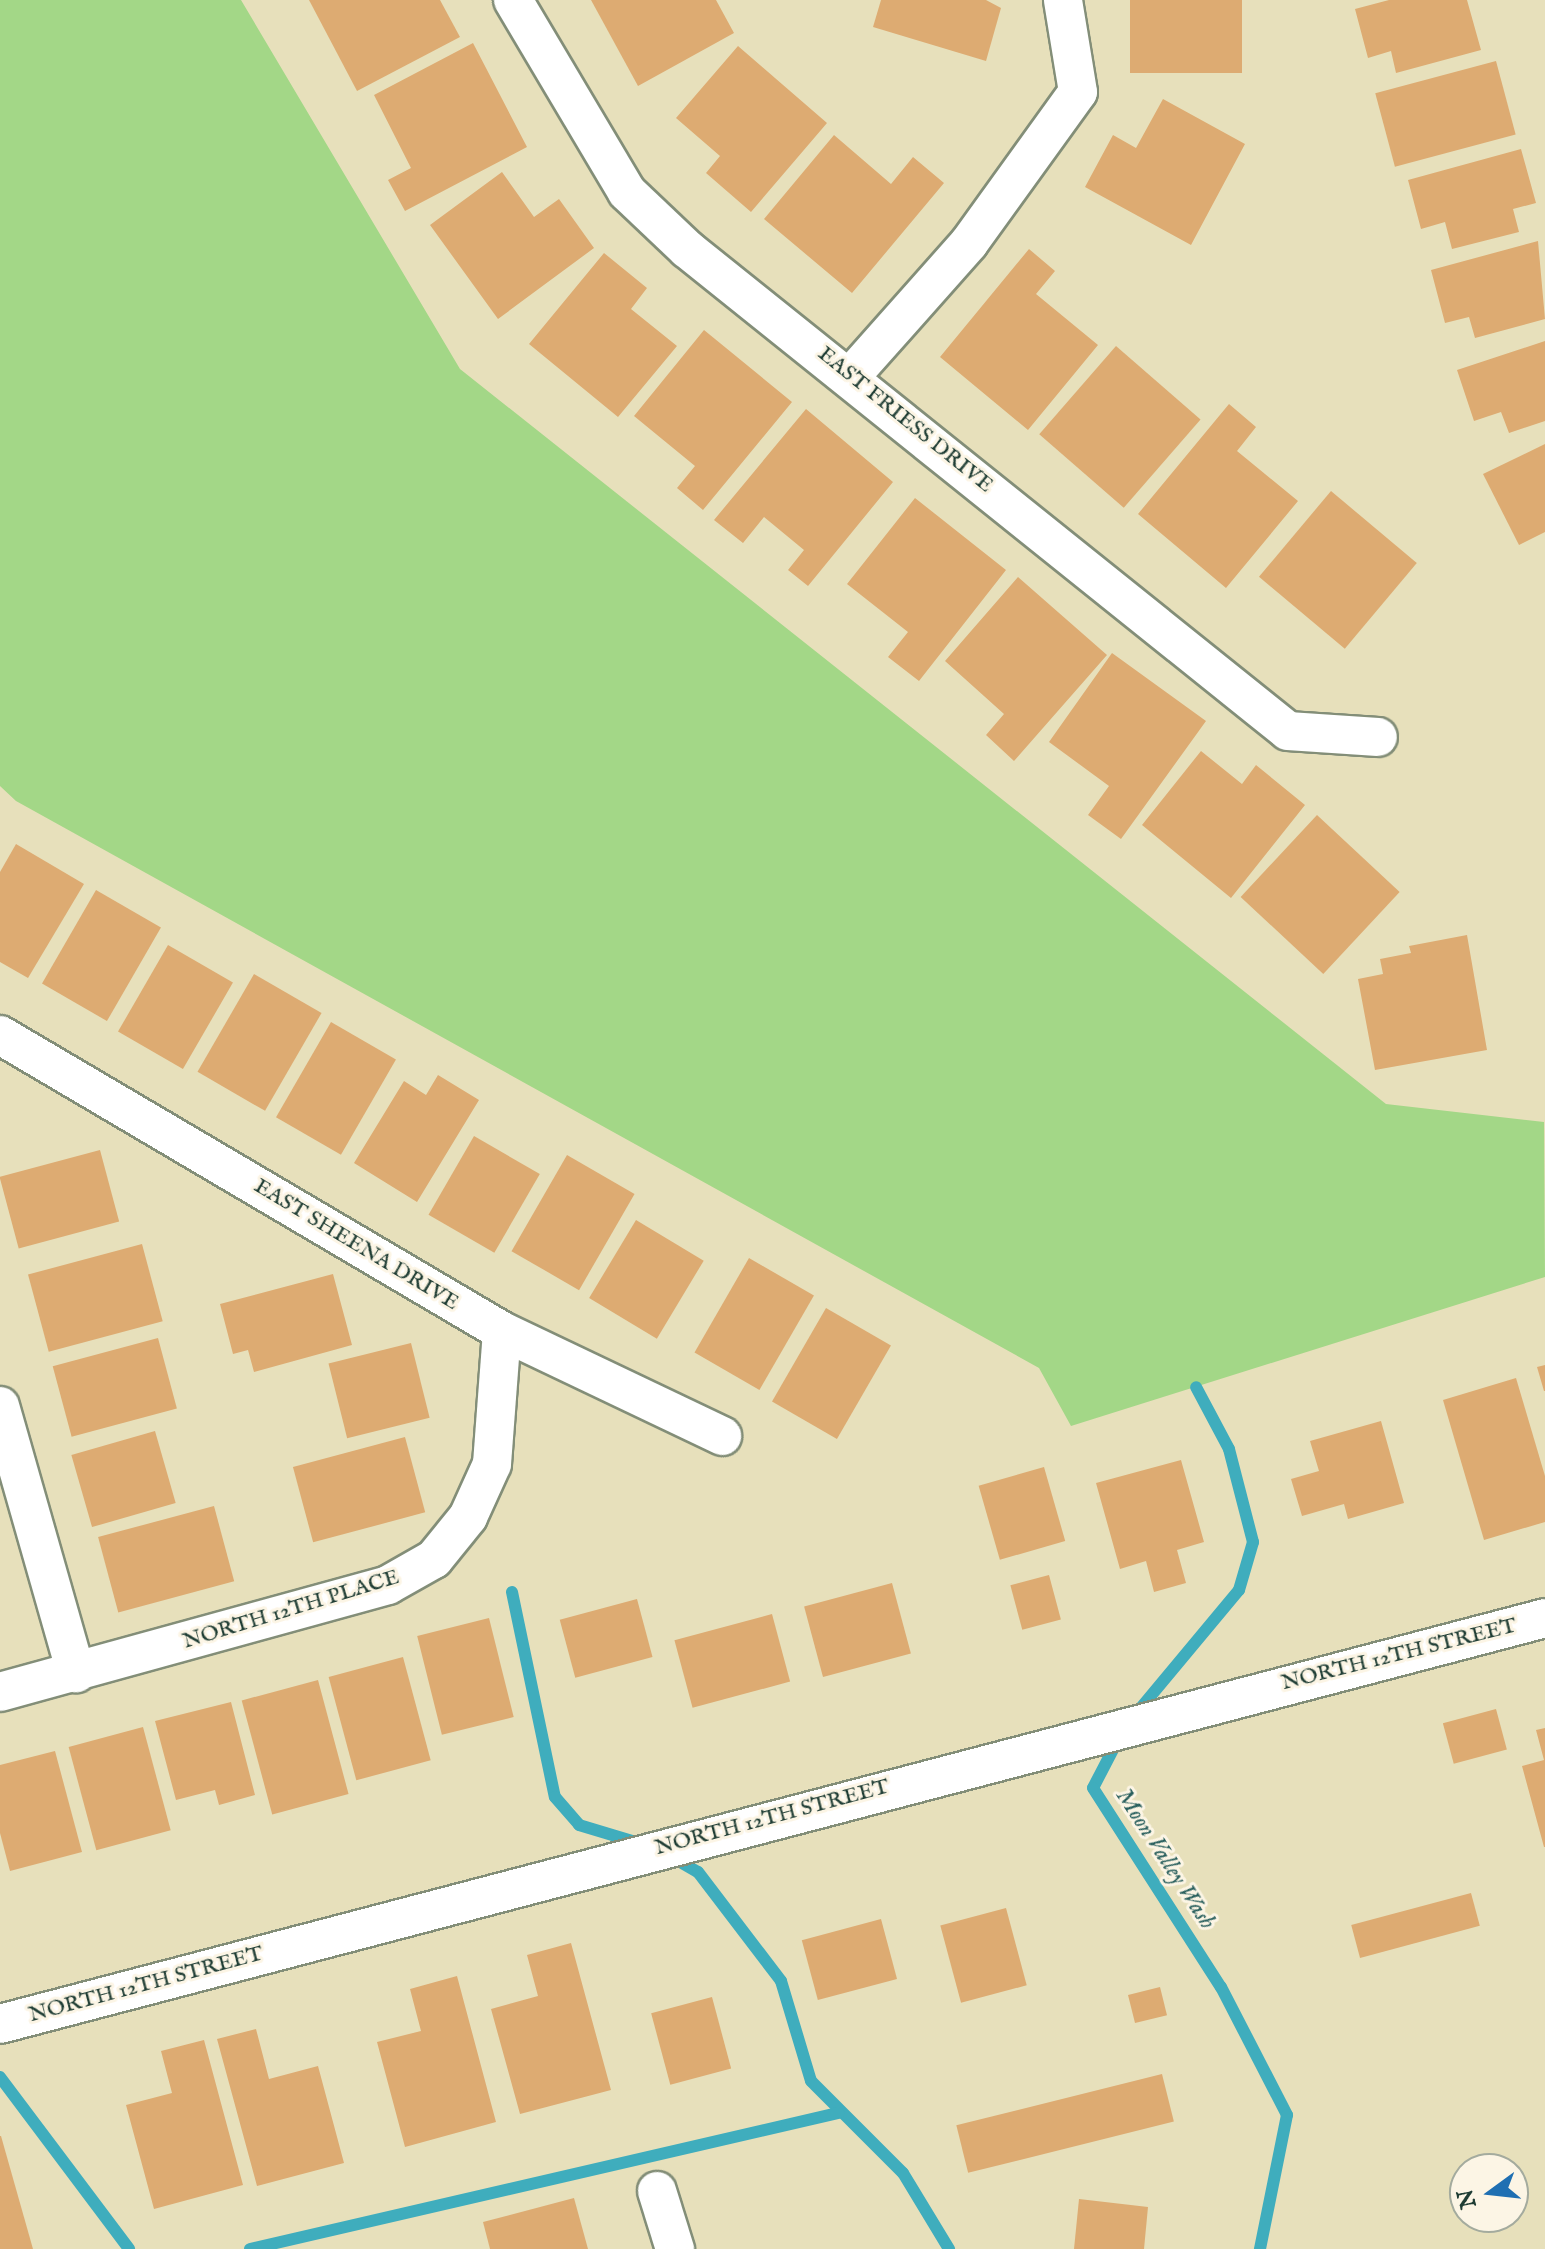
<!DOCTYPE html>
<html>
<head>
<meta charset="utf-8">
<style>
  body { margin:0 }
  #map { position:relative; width:1545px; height:2249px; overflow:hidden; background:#e7e0bb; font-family:"IM FELL English",serif }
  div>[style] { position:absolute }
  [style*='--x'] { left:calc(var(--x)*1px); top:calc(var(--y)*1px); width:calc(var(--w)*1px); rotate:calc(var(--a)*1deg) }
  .green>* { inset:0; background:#a3d787 }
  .stream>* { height:12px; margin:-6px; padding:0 6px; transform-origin:6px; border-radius:6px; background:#3fadbd }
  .building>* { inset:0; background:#ddab72; transform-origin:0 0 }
  .roads { filter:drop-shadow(2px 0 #838e78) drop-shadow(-2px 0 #838e78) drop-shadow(0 2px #838e78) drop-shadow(0 -2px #838e78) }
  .street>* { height:38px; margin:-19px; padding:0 19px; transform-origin:19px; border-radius:19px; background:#fff }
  span { translate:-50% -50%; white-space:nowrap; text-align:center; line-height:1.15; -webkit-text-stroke:6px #fcf5e5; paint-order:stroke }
  .street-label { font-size:22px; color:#1f3d34 }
  .water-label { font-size:24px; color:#295f5d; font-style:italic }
  .north { position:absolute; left:1449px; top:2153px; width:80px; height:80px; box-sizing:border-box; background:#fcf5e5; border:2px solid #a4ab9e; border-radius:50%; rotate:255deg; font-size:22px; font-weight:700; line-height:32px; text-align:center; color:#1f3d34 }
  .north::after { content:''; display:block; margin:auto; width:28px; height:36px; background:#1f6fb2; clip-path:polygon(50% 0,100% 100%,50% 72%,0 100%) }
</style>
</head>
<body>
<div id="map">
  <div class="green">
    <i style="clip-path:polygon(0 0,241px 0,460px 369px,1386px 1104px,1544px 1122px,1545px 1277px,1071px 1426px,1039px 1368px,16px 801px,0 786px)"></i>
  </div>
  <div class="stream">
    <i style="--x:512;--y:1592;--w:209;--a:78.2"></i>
    <i style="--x:555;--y:1797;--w:37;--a:49"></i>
    <i style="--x:579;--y:1825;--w:66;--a:16.8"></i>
    <i style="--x:1134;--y:1716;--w:164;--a:-50.2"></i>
    <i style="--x:1239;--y:1590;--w:50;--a:-73.7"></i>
    <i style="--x:1253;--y:1542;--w:96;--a:-104.5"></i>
    <i style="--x:1229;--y:1449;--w:70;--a:-118"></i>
    <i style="--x:1119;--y:1738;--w:56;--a:117.5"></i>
    <i style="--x:1093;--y:1788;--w:237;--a:57.3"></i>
    <i style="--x:1221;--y:1987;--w:144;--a:62.7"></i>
    <i style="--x:1287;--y:2115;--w:137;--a:101.4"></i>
    <i style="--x:670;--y:1856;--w:32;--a:30"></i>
    <i style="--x:698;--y:1872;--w:137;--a:52.7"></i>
    <i style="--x:781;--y:1981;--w:104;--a:73.3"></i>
    <i style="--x:811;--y:2081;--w:130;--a:45"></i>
    <i style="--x:903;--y:2173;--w:89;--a:58.8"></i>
    <i style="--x:0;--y:2077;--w:215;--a:53.1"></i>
    <i style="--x:250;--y:2249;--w:604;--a:-13.02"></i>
  </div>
  <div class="building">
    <i style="clip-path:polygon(309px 0,440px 0,460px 37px,357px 91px)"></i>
    <i style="clip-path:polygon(591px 0,716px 0,734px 33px,638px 86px)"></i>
    <i style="clip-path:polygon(881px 0,986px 0,1001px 8px,986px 61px,873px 27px)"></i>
    <i style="left:1130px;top:0;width:112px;height:73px"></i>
    <i style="clip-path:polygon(1389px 0,1467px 0,1481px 50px,1396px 73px,1391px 51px,1368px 58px,1355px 9px)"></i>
    <i style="clip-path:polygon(473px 43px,527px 147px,405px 211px,388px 180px,411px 168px,374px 95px)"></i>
    <i style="clip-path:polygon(738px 46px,827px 123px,751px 212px,706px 173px,720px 156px,676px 118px)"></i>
    <i style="left:1496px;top:61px;width:76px;height:125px;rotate:75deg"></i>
    <i style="clip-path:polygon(1163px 99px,1245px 144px,1191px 245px,1085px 187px,1113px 135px,1136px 148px)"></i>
    <i style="clip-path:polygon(834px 135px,891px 184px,913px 157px,944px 183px,852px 293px,764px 219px)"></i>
    <i style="clip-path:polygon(1521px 149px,1536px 203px,1513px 209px,1519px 232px,1452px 249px,1445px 222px,1421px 229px,1408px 180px)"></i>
    <i style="clip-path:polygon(502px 172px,534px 217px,559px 199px,594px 248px,498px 319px,430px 225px)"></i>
    <i style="clip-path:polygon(1538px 241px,1545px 319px,1475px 338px,1469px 317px,1445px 323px,1431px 270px)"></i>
    <i style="clip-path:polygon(1029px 249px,1055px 271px,1036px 294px,1098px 345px,1028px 430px,940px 357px)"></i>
    <i style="clip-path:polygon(604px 253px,647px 288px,631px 309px,677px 346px,618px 417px,529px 344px)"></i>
    <i style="clip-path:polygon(704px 330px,792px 402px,703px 510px,677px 488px,695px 466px,634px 416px)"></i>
    <i style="clip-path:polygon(1545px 341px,1545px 421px,1509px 433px,1501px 412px,1474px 421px,1457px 370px)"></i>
    <i style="left:1116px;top:346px;width:112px;height:117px;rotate:41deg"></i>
    <i style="clip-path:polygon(1229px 404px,1256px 427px,1237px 451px,1298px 501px,1226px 588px,1138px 514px)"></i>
    <i style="clip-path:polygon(806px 409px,893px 482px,808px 586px,788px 570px,804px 550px,764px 517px,743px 543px,714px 520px)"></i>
    <i style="clip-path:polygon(1545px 444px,1545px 532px,1519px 545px,1483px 474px)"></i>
    <i style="left:1331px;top:491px;width:112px;height:112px;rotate:40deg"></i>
    <i style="clip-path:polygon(915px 498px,1006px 570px,919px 681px,888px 657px,908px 632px,847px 584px)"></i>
    <i style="clip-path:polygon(1018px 577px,1107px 655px,1014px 761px,986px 735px,1004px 714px,945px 661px)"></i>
    <i style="clip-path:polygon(1112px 653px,1206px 721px,1121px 839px,1088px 815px,1109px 786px,1049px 742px)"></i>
    <i style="clip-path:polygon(1201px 751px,1242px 784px,1256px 765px,1305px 805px,1231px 898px,1142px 825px)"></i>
    <i style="left:1317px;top:815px;width:113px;height:112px;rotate:43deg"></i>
    <i style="clip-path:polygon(16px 844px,84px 884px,28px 978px,0 962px,0 872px)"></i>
    <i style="left:96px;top:890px;width:75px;height:108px;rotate:30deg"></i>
    <i style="clip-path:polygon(1467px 935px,1487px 1050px,1375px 1070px,1358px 979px,1383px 974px,1380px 959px,1411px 953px,1409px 946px)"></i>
    <i style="left:168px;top:945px;width:75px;height:100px;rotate:30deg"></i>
    <i style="left:254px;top:974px;width:78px;height:113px;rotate:30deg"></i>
    <i style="left:331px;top:1022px;width:75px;height:110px;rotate:30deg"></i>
    <i style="clip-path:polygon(438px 1075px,479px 1100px,417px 1202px,354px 1163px,404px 1081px,426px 1095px)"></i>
    <i style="left:474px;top:1136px;width:76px;height:91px;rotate:30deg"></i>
    <i style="left:100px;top:1150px;width:74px;height:104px;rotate:75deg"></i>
    <i style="left:567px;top:1155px;width:78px;height:111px;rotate:30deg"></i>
    <i style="left:636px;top:1220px;width:79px;height:91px;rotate:31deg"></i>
    <i style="left:142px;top:1244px;width:80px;height:118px;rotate:75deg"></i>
    <i style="left:749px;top:1258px;width:75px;height:109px;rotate:30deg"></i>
    <i style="clip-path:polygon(333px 1274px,352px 1345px,254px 1372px,248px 1350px,233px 1354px,220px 1304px)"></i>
    <i style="left:826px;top:1308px;width:75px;height:108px;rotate:30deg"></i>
    <i style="left:158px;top:1338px;width:73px;height:109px;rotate:75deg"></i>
    <i style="left:411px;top:1343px;width:77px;height:85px;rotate:76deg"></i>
    <i style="clip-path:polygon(1545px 1365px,1545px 1391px,1544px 1391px,1537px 1367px)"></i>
    <i style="clip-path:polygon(1516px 1378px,1545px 1476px,1545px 1522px,1484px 1540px,1443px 1400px)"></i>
    <i style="clip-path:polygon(1381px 1421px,1404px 1503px,1348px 1519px,1344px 1504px,1302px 1516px,1291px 1479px,1319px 1471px,1310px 1441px)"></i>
    <i style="left:155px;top:1431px;width:75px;height:87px;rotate:74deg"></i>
    <i style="left:405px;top:1437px;width:78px;height:116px;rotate:75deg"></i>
    <i style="clip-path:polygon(1181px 1460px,1204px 1542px,1177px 1550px,1186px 1583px,1154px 1592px,1146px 1561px,1120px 1569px,1096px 1483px)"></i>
    <i style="left:1044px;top:1467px;width:77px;height:68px;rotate:74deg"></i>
    <i style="left:214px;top:1506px;width:78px;height:120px;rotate:75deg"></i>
    <i style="left:1049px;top:1575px;width:46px;height:40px;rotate:75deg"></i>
    <i style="left:892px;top:1583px;width:73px;height:91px;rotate:75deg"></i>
    <i style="left:637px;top:1599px;width:60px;height:80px;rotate:75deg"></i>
    <i style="left:772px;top:1614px;width:70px;height:101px;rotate:75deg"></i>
    <i style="left:489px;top:1618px;width:102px;height:74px;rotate:76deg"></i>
    <i style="left:403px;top:1657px;width:107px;height:77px;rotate:75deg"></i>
    <i style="left:318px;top:1680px;width:118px;height:79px;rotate:75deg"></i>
    <i style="clip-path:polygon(231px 1702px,255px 1795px,219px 1805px,215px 1790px,176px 1800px,155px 1721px)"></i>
    <i style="left:1496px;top:1709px;width:42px;height:55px;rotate:75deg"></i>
    <i style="left:143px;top:1727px;width:107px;height:77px;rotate:75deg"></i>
    <i style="clip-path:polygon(1545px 1728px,1545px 1847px,1544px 1847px,1522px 1766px,1544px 1760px,1536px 1730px)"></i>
    <i style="clip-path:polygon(55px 1751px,82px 1852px,10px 1871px,0 1833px,0 1765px)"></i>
    <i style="left:1471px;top:1893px;width:34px;height:124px;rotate:75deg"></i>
    <i style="left:1006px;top:1908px;width:80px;height:68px;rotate:75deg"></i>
    <i style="left:881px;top:1919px;width:62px;height:82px;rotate:75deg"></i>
    <i style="clip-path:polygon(571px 1943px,611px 2090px,520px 2114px,491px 2009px,538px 1996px,527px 1955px)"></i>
    <i style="clip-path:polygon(457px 1976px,496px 2122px,405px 2147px,377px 2042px,421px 2031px,410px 1989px)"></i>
    <i style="left:1160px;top:1987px;width:29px;height:33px;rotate:76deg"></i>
    <i style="left:712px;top:1997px;width:74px;height:63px;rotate:75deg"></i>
    <i style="clip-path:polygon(256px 2029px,269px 2079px,318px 2066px,344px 2163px,257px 2186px,217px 2039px)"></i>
    <i style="clip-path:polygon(204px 2040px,243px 2185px,154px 2209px,126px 2105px,172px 2093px,161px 2051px)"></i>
    <i style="left:1162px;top:2074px;width:49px;height:212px;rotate:76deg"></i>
    <i style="clip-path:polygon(0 2136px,1px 2136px,33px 2249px,0 2249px)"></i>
    <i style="clip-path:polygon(574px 2198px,588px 2249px,490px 2249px,483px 2222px)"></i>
    <i style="clip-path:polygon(1079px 2199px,1148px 2207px,1144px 2249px,1074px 2249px)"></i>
  </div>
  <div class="roads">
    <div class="street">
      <i style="--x:513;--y:0;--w:223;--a:59.3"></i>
      <i style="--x:627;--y:192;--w:83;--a:43.5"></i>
      <i style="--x:687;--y:249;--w:770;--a:38.73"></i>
      <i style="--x:1288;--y:731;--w:90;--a:3.8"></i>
      <i style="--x:851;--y:376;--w:178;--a:-48.4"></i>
      <i style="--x:969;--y:243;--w:186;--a:-54.2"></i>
      <i style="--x:1078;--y:92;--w:93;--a:-99.3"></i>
      <i style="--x:0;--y:1035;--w:583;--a:30.53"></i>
      <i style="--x:502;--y:1331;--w:244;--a:25.5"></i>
      <i style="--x:0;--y:1406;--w:278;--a:74.1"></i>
      <i style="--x:0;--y:1692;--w:402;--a:-15.4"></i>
      <i style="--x:388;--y:1585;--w:53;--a:-29.5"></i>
      <i style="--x:434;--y:1559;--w:54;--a:-51"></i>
      <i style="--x:468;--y:1517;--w:58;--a:-65.6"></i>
      <i style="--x:492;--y:1464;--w:133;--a:-85.7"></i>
      <i style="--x:0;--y:2024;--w:1597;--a:-14.72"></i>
      <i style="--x:657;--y:2191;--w:61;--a:72.8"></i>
    </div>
  </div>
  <div class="street-label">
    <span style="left:905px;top:420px;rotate:39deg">EAST FRIESS DRIVE</span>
    <span style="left:356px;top:1245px;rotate:31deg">EAST SHEENA DRIVE</span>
    <span style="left:291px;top:1610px;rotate:-17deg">NORTH 12TH PLACE</span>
    <span style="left:1399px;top:1655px;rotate:-14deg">NORTH 12TH STREET</span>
    <span style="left:772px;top:1818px;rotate:-15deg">NORTH 12TH STREET</span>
    <span style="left:146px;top:1985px;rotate:-15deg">NORTH 12TH STREET</span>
  </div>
  <div class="water-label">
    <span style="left:1165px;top:1859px;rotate:57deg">Moon Valley Wash</span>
  </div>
  <div class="north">N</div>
</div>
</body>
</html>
